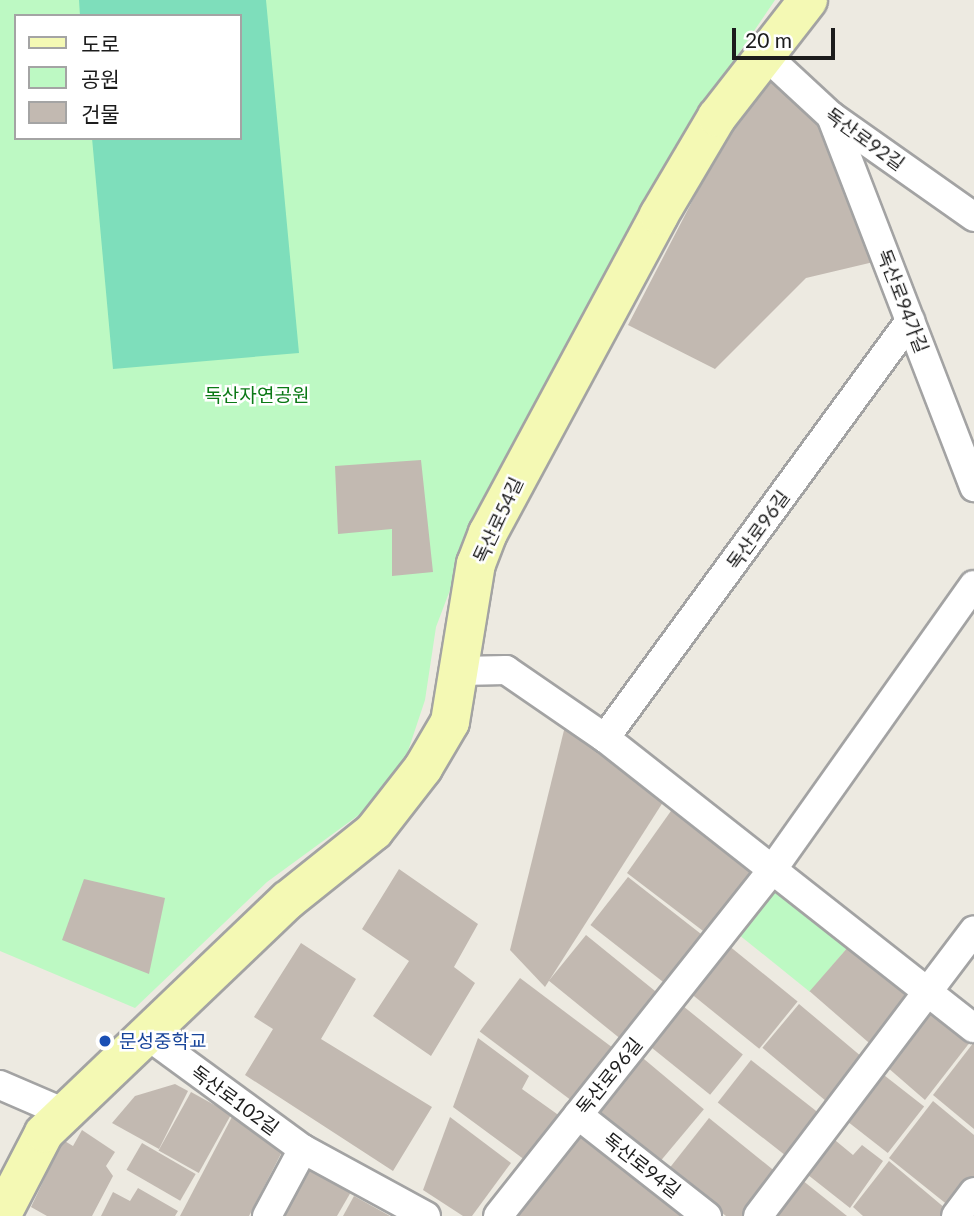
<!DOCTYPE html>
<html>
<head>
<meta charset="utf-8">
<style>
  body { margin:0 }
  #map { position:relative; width:974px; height:1216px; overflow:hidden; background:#edeae1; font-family:Lato,"Noto Sans KR",sans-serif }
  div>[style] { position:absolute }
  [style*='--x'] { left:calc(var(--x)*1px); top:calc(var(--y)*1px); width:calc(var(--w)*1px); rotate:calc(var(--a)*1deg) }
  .park>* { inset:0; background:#bdf9c3 }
  .pitch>* { inset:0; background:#7edebb }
  .building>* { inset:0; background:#c2b9b1; transform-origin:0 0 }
  .roads { filter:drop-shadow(2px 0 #a3a3a3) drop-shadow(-2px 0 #a3a3a3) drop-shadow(0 2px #a3a3a3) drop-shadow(0 -2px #a3a3a3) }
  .street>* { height:28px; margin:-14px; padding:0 14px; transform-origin:14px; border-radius:14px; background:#fff }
  .secondary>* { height:38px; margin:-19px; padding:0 19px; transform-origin:19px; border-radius:19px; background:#f4f9b4 }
  .dots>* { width:19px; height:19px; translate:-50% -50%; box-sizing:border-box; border:4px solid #fff; border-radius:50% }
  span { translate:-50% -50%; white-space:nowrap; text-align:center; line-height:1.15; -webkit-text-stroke:5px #fff; paint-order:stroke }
  .street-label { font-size:19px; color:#1c1c1c }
  .park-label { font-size:19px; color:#0b7916 }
  .transit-label { font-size:19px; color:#164399 }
  .left { translate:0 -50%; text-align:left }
  .legend { position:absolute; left:14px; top:14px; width:228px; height:126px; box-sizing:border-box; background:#fff; border:2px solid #a4a4a4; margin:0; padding:9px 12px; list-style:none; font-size:21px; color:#1c1c1c }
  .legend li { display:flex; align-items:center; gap:14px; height:35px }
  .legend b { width:35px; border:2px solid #a4a4a4 }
  .scale { position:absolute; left:732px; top:28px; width:103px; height:32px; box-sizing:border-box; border:4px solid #1c1c1c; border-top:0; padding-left:9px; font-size:21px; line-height:24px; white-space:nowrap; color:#1c1c1c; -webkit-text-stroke:5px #fff; paint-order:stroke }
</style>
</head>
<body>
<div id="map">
  <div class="park">
    <i style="clip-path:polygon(evenodd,0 0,775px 0,687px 130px,469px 540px,436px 627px,425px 700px,408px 751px,382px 798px,267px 882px,135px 1008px,0 951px,0 0,16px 16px,240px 16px,240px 138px,16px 138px,16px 16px)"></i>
    <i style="clip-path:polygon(772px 870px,849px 946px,810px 992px,728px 926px)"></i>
  </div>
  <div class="pitch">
    <i style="clip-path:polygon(79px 0,266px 0,299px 353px,113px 369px,92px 138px,240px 138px,240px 16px,80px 16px)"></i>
  </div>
  <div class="building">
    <i style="clip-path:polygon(769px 78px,828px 120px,882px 260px,806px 278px,715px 369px,628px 325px,724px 140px)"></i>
    <i style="clip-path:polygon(421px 460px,433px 572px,392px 576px,392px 529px,338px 534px,335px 466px)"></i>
    <i style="clip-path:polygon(567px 718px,665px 799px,545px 987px,510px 950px)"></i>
    <i style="clip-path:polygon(678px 801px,749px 857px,754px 883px,711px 937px,627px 873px)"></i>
    <i style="clip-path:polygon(399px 869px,478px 924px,454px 967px,475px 983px,431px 1056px,373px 1016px,409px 961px,362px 929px)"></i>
    <i style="left:628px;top:877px;width:98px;height:61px;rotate:38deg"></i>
    <i style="clip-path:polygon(84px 879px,165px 898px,149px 974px,62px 940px)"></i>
    <i style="left:586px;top:935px;width:94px;height:59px;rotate:39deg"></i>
    <i style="left:723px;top:941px;width:96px;height:61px;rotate:39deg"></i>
    <i style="clip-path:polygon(301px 943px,356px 979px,321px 1039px,432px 1107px,393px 1171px,245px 1075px,273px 1029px,254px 1017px)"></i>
    <i style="left:849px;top:946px;width:82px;height:60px;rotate:41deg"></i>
    <i style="left:520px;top:978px;width:119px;height:67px;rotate:37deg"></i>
    <i style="left:799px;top:1004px;width:85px;height:57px;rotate:40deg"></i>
    <i style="left:683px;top:1006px;width:77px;height:52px;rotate:39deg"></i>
    <i style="clip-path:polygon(947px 1010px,974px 1037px,925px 1100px,887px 1067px,922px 1015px)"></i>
    <i style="clip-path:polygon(478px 1038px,529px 1076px,522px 1089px,564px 1119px,529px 1163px,453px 1107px)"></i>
    <i style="clip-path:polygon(974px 1042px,974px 1129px,933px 1095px)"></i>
    <i style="left:638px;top:1054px;width:86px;height:70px;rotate:40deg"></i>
    <i style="left:751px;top:1060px;width:90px;height:54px;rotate:38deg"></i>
    <i style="left:880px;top:1072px;width:56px;height:59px;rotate:38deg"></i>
    <i style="clip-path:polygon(175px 1084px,188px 1091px,159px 1149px,112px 1123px,135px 1096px)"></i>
    <i style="left:191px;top:1092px;width:46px;height:67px;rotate:29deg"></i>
    <i style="clip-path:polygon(933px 1101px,974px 1135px,974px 1184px,954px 1210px,889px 1158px)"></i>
    <i style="clip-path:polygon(233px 1115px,286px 1144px,249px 1216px,180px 1216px)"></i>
    <i style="clip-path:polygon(450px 1117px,511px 1163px,472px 1216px,463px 1216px,423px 1190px)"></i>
    <i style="clip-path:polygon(578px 1117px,703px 1216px,500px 1216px)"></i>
    <i style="clip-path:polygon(709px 1118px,777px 1173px,743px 1216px,726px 1216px,668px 1170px)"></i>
    <i style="clip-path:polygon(82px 1130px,115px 1152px,106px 1166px,113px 1176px,92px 1216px,47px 1216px,31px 1207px,63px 1140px,73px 1146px)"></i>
    <i style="clip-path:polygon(830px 1136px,853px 1155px,862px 1145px,883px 1161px,850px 1208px,803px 1171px)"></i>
    <i style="left:142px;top:1143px;width:62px;height:31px;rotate:30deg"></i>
    <i style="clip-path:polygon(889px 1161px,952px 1214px,951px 1216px,863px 1216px,853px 1207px)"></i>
    <i style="clip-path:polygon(323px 1167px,355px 1185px,337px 1216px,279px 1216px,303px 1173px)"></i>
    <i style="clip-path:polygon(802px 1180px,847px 1216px,775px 1216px)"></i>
    <i style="clip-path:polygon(138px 1188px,178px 1211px,175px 1216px,101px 1216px,113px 1192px,130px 1201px)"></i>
    <i style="clip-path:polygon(354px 1196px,390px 1216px,343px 1216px)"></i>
  </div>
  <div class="roads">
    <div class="street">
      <i style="--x:763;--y:53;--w:93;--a:42.8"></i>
      <i style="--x:831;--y:116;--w:175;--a:35.2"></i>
      <i style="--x:831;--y:116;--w:398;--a:68.9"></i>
      <i style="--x:461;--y:671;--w:45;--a:-1.3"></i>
      <i style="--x:506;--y:670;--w:120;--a:34.5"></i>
      <i style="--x:605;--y:738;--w:469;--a:38.2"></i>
      <i style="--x:605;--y:738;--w:517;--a:-53.82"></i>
      <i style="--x:147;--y:1035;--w:193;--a:36.2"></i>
      <i style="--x:303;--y:1149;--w:140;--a:28.6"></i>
      <i style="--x:0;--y:1085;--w:71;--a:23.3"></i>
      <i style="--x:578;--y:1115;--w:164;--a:38.1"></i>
      <i style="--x:267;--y:1216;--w:76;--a:-61.8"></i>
      <i style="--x:498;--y:1216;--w:441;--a:-51.6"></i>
      <i style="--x:772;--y:870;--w:349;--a:-54.7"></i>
      <i style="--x:758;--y:1216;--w:358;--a:-52.9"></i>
      <i style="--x:956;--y:1216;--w:30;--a:-53"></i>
    </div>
    <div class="secondary">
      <i style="--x:1;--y:1216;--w:93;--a:-62.6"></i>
      <i style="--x:44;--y:1133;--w:337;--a:-43.7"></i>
      <i style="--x:288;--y:900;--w:110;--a:-38.7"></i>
      <i style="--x:374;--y:831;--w:80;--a:-52.1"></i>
      <i style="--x:423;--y:768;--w:53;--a:-59.6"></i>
      <i style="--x:450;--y:722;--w:160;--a:-80.7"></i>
      <i style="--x:476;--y:564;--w:33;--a:-69"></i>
      <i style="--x:488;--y:533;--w:361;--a:-61.7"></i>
      <i style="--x:659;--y:215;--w:114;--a:-59.4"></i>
      <i style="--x:717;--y:117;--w:148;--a:-52.1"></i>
    </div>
  </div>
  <div class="dots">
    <i style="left:105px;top:1041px;background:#1a4fb4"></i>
  </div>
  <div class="street-label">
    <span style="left:865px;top:139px;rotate:36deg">독산로92길</span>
    <span style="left:903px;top:301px;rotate:69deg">독산로94가길</span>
    <span style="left:498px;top:520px;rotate:-65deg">독산로54길</span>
    <span style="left:758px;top:530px;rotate:-54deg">독산로96길</span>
    <span style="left:609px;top:1076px;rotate:-51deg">독산로96길</span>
    <span style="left:235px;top:1100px;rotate:36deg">독산로102길</span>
    <span style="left:642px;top:1165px;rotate:38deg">독산로94길</span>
  </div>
  <div class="park-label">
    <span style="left:257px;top:395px">독산자연공원</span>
  </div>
  <div class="transit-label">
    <span class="left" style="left:119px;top:1041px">문성중학교</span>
  </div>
  <ul class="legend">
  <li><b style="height:9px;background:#f4f9b4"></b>도로</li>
  <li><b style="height:19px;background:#bdf9c3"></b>공원</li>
  <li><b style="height:19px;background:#c2b9b1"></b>건물</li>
  </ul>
  <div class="scale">20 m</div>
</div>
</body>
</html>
